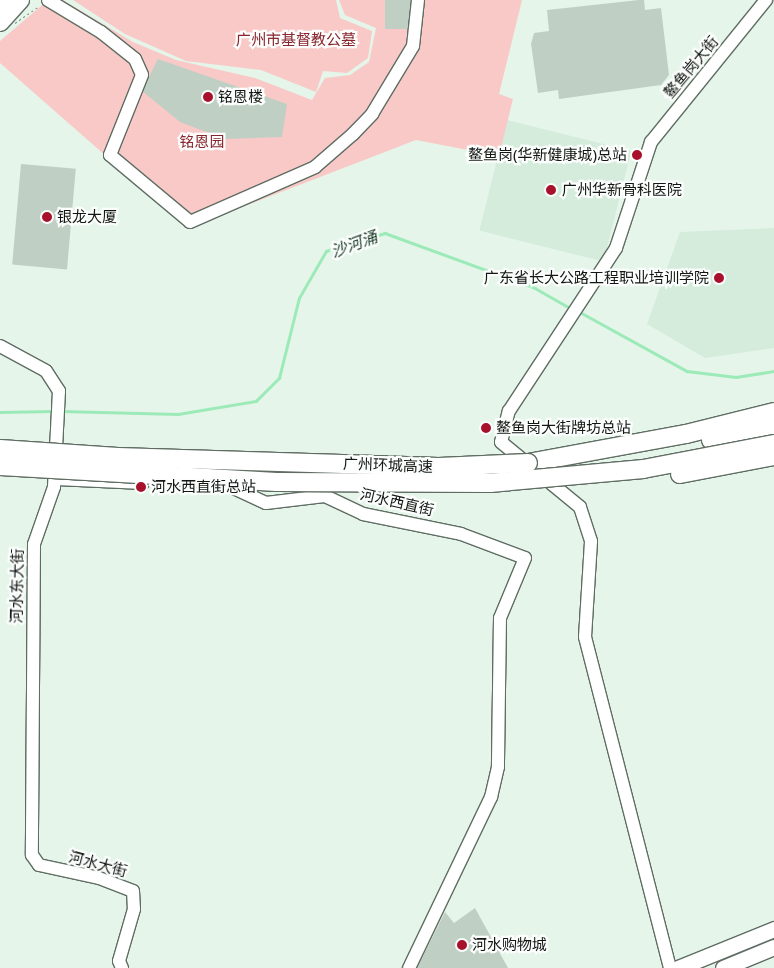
<!DOCTYPE html>
<html>
<head>
<meta charset="utf-8">
<style>
  body { margin:0 }
  #map { position:relative; width:774px; height:968px; overflow:hidden; background:#e5f5ea; font-family:"Noto Sans","Noto Sans SC",sans-serif }
  div>[style] { position:absolute }
  [style*='--x'] { left:calc(var(--x)*1px); top:calc(var(--y)*1px); width:calc(var(--w)*1px); rotate:calc(var(--a)*1deg) }
  .built>* { inset:0; background:#d5ecdc; transform-origin:0 0 }
  .green>* { inset:0; background:#f9c9c7 }
  .stream>* { height:2.5px; margin:-1.25px; padding:0 1.25px; transform-origin:1.25px; border-radius:1.25px; background:#9ceab8 }
  .building>* { inset:0; background:#c0cfc4; transform-origin:0 0 }
  .path>* { height:1px; margin-top:-0.5px; transform-origin:0; background:repeating-linear-gradient(90deg,#88938b 0 2.5px,transparent 0 5px) }
  .roads { filter:drop-shadow(1px 0 #5f6d63) drop-shadow(-1px 0 #5f6d63) drop-shadow(0 1px #5f6d63) drop-shadow(0 -1px #5f6d63) }
  .minor>* { height:12px; margin:-6px; padding:0 6px; transform-origin:6px; border-radius:6px; background:#fff }
  .major>* { height:15px; margin:-7.5px; padding:0 7.5px; transform-origin:7.5px; border-radius:7.5px; background:#fff }
  .highway>* { height:18px; margin:-9px; padding:0 9px; transform-origin:9px; border-radius:9px; background:#fff }
  .bridges { filter:drop-shadow(1px 0 #5f6d63) drop-shadow(-1px 0 #5f6d63) drop-shadow(0 1px #5f6d63) drop-shadow(0 -1px #5f6d63) }
  .highway-bridge>* { height:18px; margin:-9px; padding:0 9px; transform-origin:9px; border-radius:9px; background:#fff }
  .dots>* { width:14px; height:14px; translate:-50% -50%; box-sizing:border-box; border:2px solid #fbfefc; border-radius:50% }
  span { translate:-50% -50%; white-space:nowrap; text-align:center; line-height:1.15; -webkit-text-stroke:4.5px #fbfefc; paint-order:stroke }
  .park-label { font-size:15px; color:#89252e }
  .street-label { font-size:15px; color:#121714 }
  .poi-label { font-size:15px; color:#121714 }
  .left { translate:0 -50%; text-align:left }
  .right { translate:-100% -50%; text-align:right }
  .water-label { font-size:16px; color:#153622; font-style:italic }
</style>
</head>
<body>
<div id="map">
  <div class="built">
    <i style="left:507px;top:120px;width:128px;height:114px;rotate:14deg"></i>
    <i style="clip-path:polygon(774px 228px,774px 348px,705px 358px,647px 324px,680px 232px)"></i>
  </div>
  <div class="green">
    <i style="clip-path:polygon(48px 0,63px 0,133px 42px,176px 60px,255px 78px,312px 100px,325px 78px,350px 75px,369px 62px,376px 28px,345px 15px,339px 0,522px 0,499px 94px,513px 99px,499px 156px,416px 140px,188px 228px,0 63px,0 41px)"></i>
    <i style="clip-path:polygon(73px 0,336px 0,340px 18px,372px 31px,368px 58px,347px 73px,323px 71px,316px 92px,261px 70px,186px 61px,125px 34px)"></i>
  </div>
  <div class="stream">
    <i style="--x:580;--y:312;--w:122;--a:28.9"></i>
    <i style="--x:687;--y:371;--w:49;--a:7"></i>
    <i style="--x:736;--y:377;--w:38;--a:-9"></i>
    <i style="--x:61;--y:411;--w:117;--a:1.5"></i>
    <i style="--x:178;--y:414;--w:79;--a:-9.5"></i>
    <i style="--x:256;--y:401;--w:33;--a:-45"></i>
    <i style="--x:279;--y:378;--w:82;--a:-76"></i>
    <i style="--x:299;--y:298;--w:54;--a:-60.1"></i>
    <i style="--x:326;--y:251;--w:62;--a:-17"></i>
    <i style="--x:385;--y:233;--w:160;--a:20.1"></i>
    <i style="--x:535;--y:288;--w:43;--a:29.6"></i>
    <i style="--x:0;--y:412;--w:53;--a:-1.1"></i>
  </div>
  <div class="building">
    <i style="left:385px;top:0;width:27px;height:29px"></i>
    <i style="clip-path:polygon(639px 0,644px 0,645px 10px,661px 8px,669px 75px,661px 85px,559px 99px,558px 90px,538px 93px,531px 44px,534px 33px,549px 31px,547px 10px)"></i>
    <i style="clip-path:polygon(158px 59px,287px 104px,282px 137px,225px 139px,180px 122px,142px 91px)"></i>
    <i style="left:21px;top:164px;width:55px;height:101px;rotate:5deg"></i>
    <i style="clip-path:polygon(475px 908px,508px 968px,417px 968px,445px 912px,454px 923px)"></i>
  </div>
  <div class="path">
    <i style="--x:15;--y:23;--w:29;--a:-35"></i>
  </div>
  <div class="roads">
    <div class="minor">
      <i style="--x:48;--y:0;--w:62;--a:31.1"></i>
      <i style="--x:101;--y:32;--w:43;--a:38.5"></i>
      <i style="--x:135;--y:59;--w:17;--a:66"></i>
      <i style="--x:142;--y:75;--w:86;--a:111.8"></i>
      <i style="--x:110;--y:155;--w:104;--a:39.9"></i>
      <i style="--x:190;--y:222;--w:137;--a:-23.7"></i>
      <i style="--x:315;--y:167;--w:50;--a:-41"></i>
      <i style="--x:353;--y:134;--w:28;--a:-46"></i>
      <i style="--x:372;--y:114;--w:79;--a:-58.9"></i>
      <i style="--x:413;--y:46;--w:46;--a:-83.8"></i>
      <i style="--x:0;--y:346;--w:52;--a:28.5"></i>
      <i style="--x:46;--y:371;--w:24;--a:57"></i>
      <i style="--x:59;--y:391;--w:96;--a:93"></i>
      <i style="--x:54;--y:487;--w:60;--a:109.3"></i>
      <i style="--x:34;--y:544;--w:311;--a:90.4"></i>
      <i style="--x:32;--y:855;--w:12;--a:55"></i>
      <i style="--x:39;--y:865;--w:61;--a:12.2"></i>
      <i style="--x:99;--y:878;--w:36;--a:21"></i>
      <i style="--x:133;--y:891;--w:18;--a:87"></i>
      <i style="--x:134;--y:909;--w:54;--a:106.1"></i>
      <i style="--x:119;--y:961;--w:8;--a:67"></i>
      <i style="--x:56;--y:479;--w:87;--a:2.6"></i>
      <i style="--x:225;--y:484;--w:45;--a:24.9"></i>
      <i style="--x:266;--y:503;--w:59;--a:-6.8"></i>
      <i style="--x:325;--y:496;--w:42;--a:25.3"></i>
      <i style="--x:363;--y:514;--w:100;--a:11.5"></i>
      <i style="--x:461;--y:534;--w:68;--a:20.6"></i>
      <i style="--x:525;--y:558;--w:65;--a:112.6"></i>
      <i style="--x:500;--y:618;--w:149;--a:90.8"></i>
      <i style="--x:498;--y:767;--w:31;--a:103"></i>
      <i style="--x:491;--y:797;--w:190;--a:115.6"></i>
      <i style="--x:670;--y:968;--w:342;--a:-104.4"></i>
      <i style="--x:585;--y:637;--w:96;--a:-86.4"></i>
      <i style="--x:591;--y:541;--w:36;--a:-108"></i>
      <i style="--x:580;--y:507;--w:102;--a:-140.6"></i>
      <i style="--x:501;--y:442;--w:32;--a:-76"></i>
      <i style="--x:509;--y:411;--w:195;--a:-56.7"></i>
      <i style="--x:616;--y:248;--w:112;--a:-71.7"></i>
      <i style="--x:651;--y:142;--w:183;--a:-51"></i>
    </div>
    <div class="major">
      <i style="--x:678;--y:968;--w:104;--a:-22.1"></i>
      <i style="--x:723;--y:968;--w:55;--a:-22.4"></i>
    </div>
    <div class="highway">
      <i style="--x:0;--y:3;--w:4;--a:-45"></i>
      <i style="--x:0;--y:22;--w:30;--a:-48"></i>
      <i style="--x:711;--y:440;--w:65;--a:-12.5"></i>
      <i style="--x:528;--y:463;--w:161;--a:-10.4"></i>
      <i style="--x:686;--y:434;--w:91;--a:-14"></i>
    </div>
  </div>
  <div class="bridges">
    <div class="highway-bridge">
      <i style="--x:0;--y:449;--w:118;--a:3.9"></i>
      <i style="--x:118;--y:457;--w:321;--a:1.8"></i>
      <i style="--x:439;--y:467;--w:89;--a:-2.6"></i>
      <i style="--x:0;--y:466;--w:277;--a:3.3"></i>
      <i style="--x:277;--y:482;--w:213;--a:0.3"></i>
      <i style="--x:490;--y:483;--w:154;--a:-5.2"></i>
      <i style="--x:643;--y:469;--w:133;--a:-10.8"></i>
      <i style="--x:680;--y:474;--w:96;--a:-10.8"></i>
    </div>
  </div>
  <div class="dots">
    <i style="left:208px;top:97px;background:#a8112c"></i>
    <i style="left:637px;top:155px;background:#a8112c"></i>
    <i style="left:551px;top:190px;background:#a8112c"></i>
    <i style="left:47px;top:217px;background:#a8112c"></i>
    <i style="left:719px;top:278px;background:#a8112c"></i>
    <i style="left:486px;top:428px;background:#a8112c"></i>
    <i style="left:141px;top:487px;background:#a8112c"></i>
    <i style="left:462px;top:945px;background:#a8112c"></i>
  </div>
  <div class="park-label">
    <span style="left:296px;top:40px">广州市基督教公墓</span>
    <span style="left:202px;top:142px">铭恩园</span>
  </div>
  <div class="street-label">
    <span style="left:691px;top:67px;rotate:-50deg">鳌鱼岗大街</span>
    <span style="left:388px;top:465px;rotate:2deg">广州环城高速</span>
    <span style="left:397px;top:502px;rotate:13deg">河水西直街</span>
    <span style="left:17px;top:586px;rotate:-89deg">河水东大街</span>
    <span style="left:98px;top:864px;rotate:15deg">河水大街</span>
  </div>
  <div class="poi-label">
    <span class="left" style="left:218px;top:97px">铭恩楼</span>
    <span class="right" style="left:627px;top:155px">鳌鱼岗(华新健康城)总站</span>
    <span class="left" style="left:562px;top:190px">广州华新骨科医院</span>
    <span class="left" style="left:57px;top:217px">银龙大厦</span>
    <span class="right" style="left:709px;top:278px">广东省长大公路工程职业培训学院</span>
    <span class="left" style="left:496px;top:428px">鳌鱼岗大街牌坊总站</span>
    <span class="left" style="left:151px;top:487px">河水西直街总站</span>
    <span class="left" style="left:472px;top:945px">河水购物城</span>
  </div>
  <div class="water-label">
    <span style="left:354px;top:244px;rotate:-20deg">沙河涌</span>
  </div>
</div>
</body>
</html>
